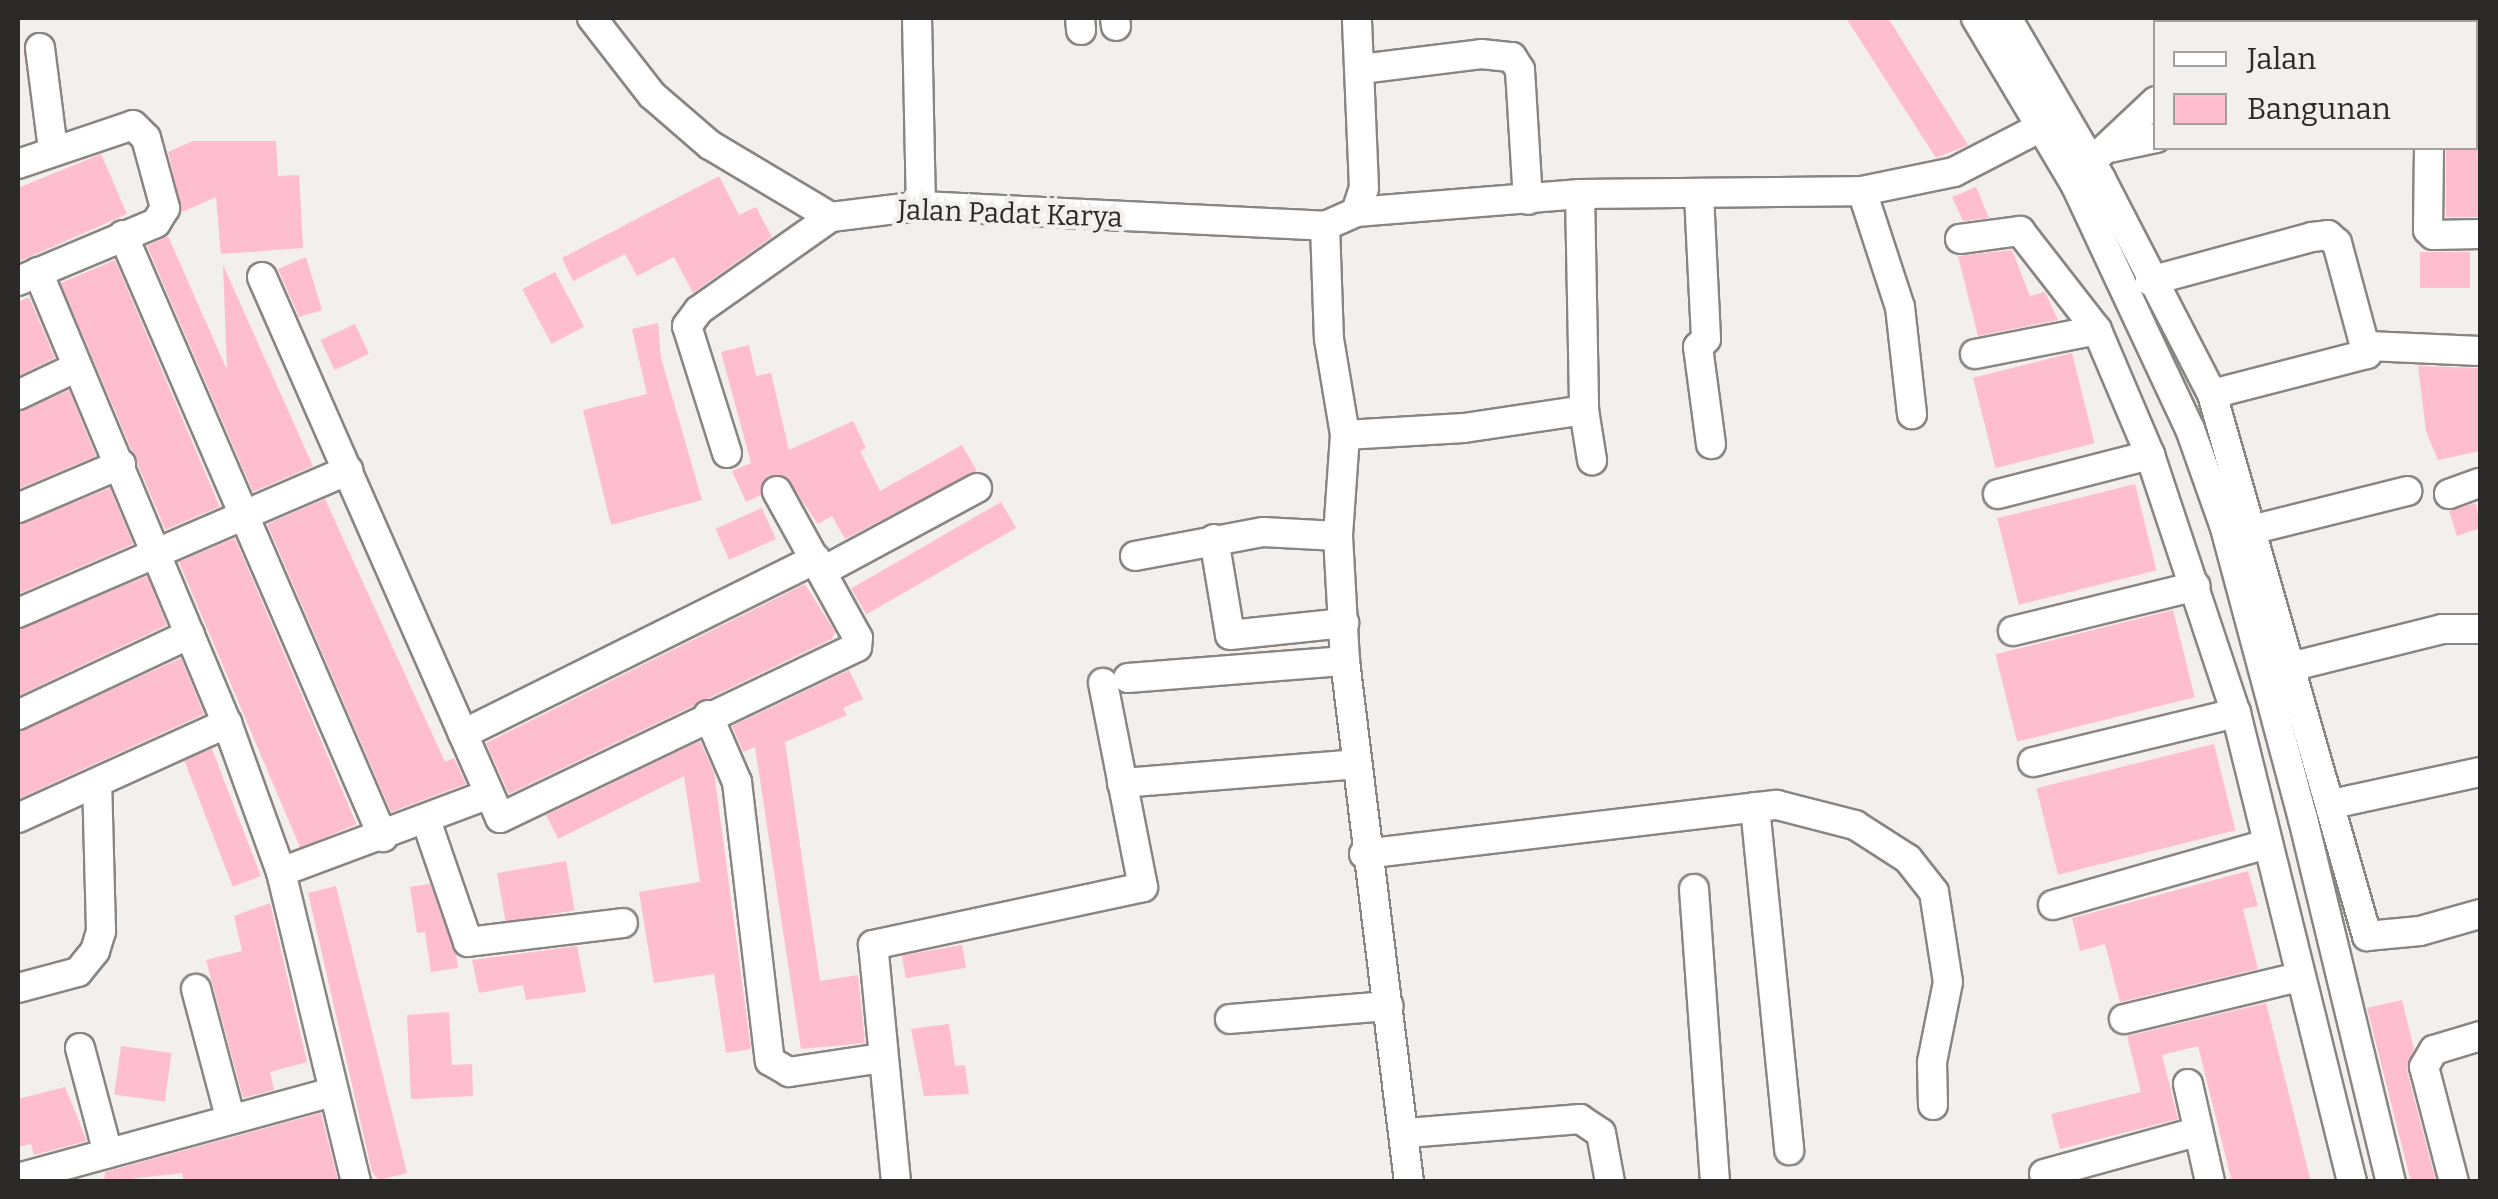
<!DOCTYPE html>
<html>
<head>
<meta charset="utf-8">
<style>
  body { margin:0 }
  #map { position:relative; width:2498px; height:1199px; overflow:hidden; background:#f2efec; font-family:Bitter,serif }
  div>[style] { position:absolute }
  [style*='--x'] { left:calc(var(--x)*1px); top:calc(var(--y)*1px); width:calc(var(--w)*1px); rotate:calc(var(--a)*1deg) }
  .building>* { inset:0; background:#ffbdd0; transform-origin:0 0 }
  .roads { filter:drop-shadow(2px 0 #898583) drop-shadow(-2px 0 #898583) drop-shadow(0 2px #898583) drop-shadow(0 -2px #898583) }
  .minor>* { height:28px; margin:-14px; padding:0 14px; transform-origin:14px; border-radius:14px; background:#fff }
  span { translate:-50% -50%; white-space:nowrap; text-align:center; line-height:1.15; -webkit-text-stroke:8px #f2efec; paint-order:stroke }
  .street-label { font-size:28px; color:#2b2a29 }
  .frame { position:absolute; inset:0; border:20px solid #2b2a29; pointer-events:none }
  .legend { position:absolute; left:2153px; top:20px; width:325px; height:130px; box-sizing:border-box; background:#f2efec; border:2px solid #a2a09e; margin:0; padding:12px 18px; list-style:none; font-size:30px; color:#2b2a29 }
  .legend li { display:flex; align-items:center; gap:20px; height:50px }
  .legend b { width:50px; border:2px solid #a2a09e }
</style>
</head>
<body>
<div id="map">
  <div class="building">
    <i style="clip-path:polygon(1846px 18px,1888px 18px,1968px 145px,1936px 158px)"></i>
    <i style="clip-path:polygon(193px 141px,276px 141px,278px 176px,299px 175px,303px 248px,221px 254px,216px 197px,182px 212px,168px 152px)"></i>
    <i style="left:2446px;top:148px;width:34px;height:69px"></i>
    <i style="clip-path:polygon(101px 154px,127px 214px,18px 262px,18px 188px)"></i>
    <i style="clip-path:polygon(719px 176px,739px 215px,756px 207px,772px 237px,693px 293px,674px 257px,637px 276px,625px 254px,573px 281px,562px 258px)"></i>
    <i style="clip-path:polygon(1976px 187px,1989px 218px,1963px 221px,1952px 197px)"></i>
    <i style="clip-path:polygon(168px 236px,227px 370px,223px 265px,313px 466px,253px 492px,147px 246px)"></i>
    <i style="clip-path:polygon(2012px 250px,2030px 296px,2045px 292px,2058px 320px,1978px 336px,1958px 256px)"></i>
    <i style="left:2420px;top:252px;width:50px;height:36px"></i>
    <i style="clip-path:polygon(306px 257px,322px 310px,299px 317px,278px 269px)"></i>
    <i style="left:115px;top:260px;width:268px;height:59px;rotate:67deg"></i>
    <i style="left:555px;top:272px;width:62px;height:37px;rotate:62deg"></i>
    <i style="clip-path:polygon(29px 297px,55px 358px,18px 376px,18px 302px)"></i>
    <i style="clip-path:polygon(658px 323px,661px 358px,702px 500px,611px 525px,583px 410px,647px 394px,632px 329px)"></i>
    <i style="left:355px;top:324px;width:33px;height:38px;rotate:65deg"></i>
    <i style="clip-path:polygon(749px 345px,756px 376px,771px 373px,789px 450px,853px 421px,866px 448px,860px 451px,880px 491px,962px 445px,977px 471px,845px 539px,832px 516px,818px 524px,785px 476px,768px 476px,761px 495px,746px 502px,732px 471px,751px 463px,721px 352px)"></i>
    <i style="left:2072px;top:353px;width:93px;height:102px;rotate:76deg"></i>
    <i style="clip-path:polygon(2418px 366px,2480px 368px,2480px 451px,2438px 460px,2426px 431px)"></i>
    <i style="clip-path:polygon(69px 390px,96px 456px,18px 489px,18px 412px)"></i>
    <i style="left:2135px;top:484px;width:89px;height:142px;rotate:76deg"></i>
    <i style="clip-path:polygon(110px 488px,133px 544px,18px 594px,18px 525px)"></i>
    <i style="clip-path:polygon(325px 499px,445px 762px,454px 758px,466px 784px,391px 812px,267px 524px)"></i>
    <i style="left:1001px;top:502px;width:30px;height:173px;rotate:60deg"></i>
    <i style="clip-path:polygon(2476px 503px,2480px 528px,2457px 536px,2449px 511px)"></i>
    <i style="left:762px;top:508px;width:34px;height:51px;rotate:66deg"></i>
    <i style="left:235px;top:538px;width:311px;height:61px;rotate:67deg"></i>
    <i style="clip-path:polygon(147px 576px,167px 625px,18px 696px,18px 630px)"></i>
    <i style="clip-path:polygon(805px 584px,835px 632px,832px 639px,509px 794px,486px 743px)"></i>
    <i style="left:2173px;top:610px;width:90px;height:183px;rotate:76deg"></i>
    <i style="clip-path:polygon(181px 658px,204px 714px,18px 799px,18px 732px)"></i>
    <i style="clip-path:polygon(849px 670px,863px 699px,843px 708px,847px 715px,785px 742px,820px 981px,858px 975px,865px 1043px,801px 1049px,755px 747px,743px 752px,732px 726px)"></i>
    <i style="clip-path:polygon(700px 741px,714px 772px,751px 1049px,726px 1053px,714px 974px,654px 983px,639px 892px,700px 882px,684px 776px,558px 839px,546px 815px)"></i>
    <i style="left:2214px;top:744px;width:89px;height:183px;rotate:76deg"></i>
    <i style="left:212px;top:749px;width:136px;height:30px;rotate:69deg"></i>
    <i style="left:566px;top:861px;width:50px;height:70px;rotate:80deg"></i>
    <i style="clip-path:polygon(2248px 871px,2258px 906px,2243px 909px,2258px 969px,2120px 1002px,2105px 944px,2080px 951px,2072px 918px)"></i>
    <i style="clip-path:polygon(430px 884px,456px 954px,458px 968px,431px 972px,425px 932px,417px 933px,410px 887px)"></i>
    <i style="clip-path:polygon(336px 886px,407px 1173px,379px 1180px,372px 1172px,308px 893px)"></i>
    <i style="clip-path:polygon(270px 903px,307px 1062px,270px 1072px,274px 1090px,243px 1098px,206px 960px,242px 951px,234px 916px)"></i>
    <i style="left:962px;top:945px;width:23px;height:61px;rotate:80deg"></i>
    <i style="clip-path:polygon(577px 946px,586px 992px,526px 1000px,523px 985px,479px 993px,472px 960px)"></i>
    <i style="clip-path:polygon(2402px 1000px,2414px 1049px,2407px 1071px,2436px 1182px,2411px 1182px,2367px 1008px)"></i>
    <i style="clip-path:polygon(2266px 1003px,2311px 1182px,2232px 1182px,2198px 1046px,2162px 1055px,2178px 1119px,2060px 1149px,2051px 1114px,2141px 1092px,2127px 1036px)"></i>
    <i style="clip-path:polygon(449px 1012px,452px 1065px,472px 1064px,473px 1096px,411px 1099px,407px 1015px)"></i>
    <i style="clip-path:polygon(949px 1024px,955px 1066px,965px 1065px,969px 1094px,924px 1096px,911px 1029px)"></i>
    <i style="left:121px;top:1046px;width:51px;height:49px;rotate:8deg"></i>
    <i style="clip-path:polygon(65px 1087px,87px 1141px,34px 1155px,31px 1144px,18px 1147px,18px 1099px)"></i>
    <i style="clip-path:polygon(321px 1113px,338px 1180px,184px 1182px,182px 1173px,104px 1182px,105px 1172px)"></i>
  </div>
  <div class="roads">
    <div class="minor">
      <i style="--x:592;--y:18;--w:98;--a:52.1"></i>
      <i style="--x:652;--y:95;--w:77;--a:40.8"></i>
      <i style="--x:710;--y:145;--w:141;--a:30.8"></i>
      <i style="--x:831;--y:217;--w:91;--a:-7"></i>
      <i style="--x:921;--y:206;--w:404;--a:2.8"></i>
      <i style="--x:1325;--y:226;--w:34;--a:-24"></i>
      <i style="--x:1356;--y:212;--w:25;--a:-72"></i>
      <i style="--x:1364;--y:188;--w:170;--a:-92.4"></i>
      <i style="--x:917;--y:18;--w:188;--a:88.8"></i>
      <i style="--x:1080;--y:18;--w:12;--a:85"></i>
      <i style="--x:1115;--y:18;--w:8;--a:83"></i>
      <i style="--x:1976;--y:18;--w:196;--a:59.2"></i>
      <i style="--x:2076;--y:186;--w:268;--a:64.9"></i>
      <i style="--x:2190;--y:429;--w:105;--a:70.5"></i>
      <i style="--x:2225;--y:528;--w:301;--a:75"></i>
      <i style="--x:2303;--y:819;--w:374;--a:76.4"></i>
      <i style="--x:2007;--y:18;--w:186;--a:59.7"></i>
      <i style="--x:2101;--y:179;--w:242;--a:62.7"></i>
      <i style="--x:2212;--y:394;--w:564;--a:74.04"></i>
      <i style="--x:2367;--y:936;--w:53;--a:-5.4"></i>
      <i style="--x:2420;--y:931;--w:62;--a:-15.8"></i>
      <i style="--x:40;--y:48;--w:103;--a:82.7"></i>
      <i style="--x:1361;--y:69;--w:121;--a:-7.1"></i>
      <i style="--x:1481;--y:54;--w:31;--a:6"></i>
      <i style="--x:1512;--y:57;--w:15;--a:58"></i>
      <i style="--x:1520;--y:70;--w:130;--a:86.5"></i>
      <i style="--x:2476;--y:92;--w:4;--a:0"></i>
      <i style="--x:2109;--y:148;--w:48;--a:-12"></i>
      <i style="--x:2429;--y:148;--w:82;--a:90.7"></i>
      <i style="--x:2428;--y:230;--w:7;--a:45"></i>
      <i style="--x:2433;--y:235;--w:47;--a:-1.2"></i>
      <i style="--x:2091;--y:162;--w:89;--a:-43.2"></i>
      <i style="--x:18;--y:164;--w:121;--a:-18.7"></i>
      <i style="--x:133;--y:125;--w:18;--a:45"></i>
      <i style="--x:146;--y:138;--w:73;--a:74.8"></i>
      <i style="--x:165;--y:208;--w:17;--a:121"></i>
      <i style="--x:156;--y:223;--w:150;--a:157.2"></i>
      <i style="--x:1862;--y:191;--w:122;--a:71.9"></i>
      <i style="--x:1900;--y:307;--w:108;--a:83.6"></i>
      <i style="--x:1580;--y:194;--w:216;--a:88.9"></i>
      <i style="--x:1584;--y:410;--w:51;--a:80.9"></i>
      <i style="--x:1699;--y:195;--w:144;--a:87.2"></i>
      <i style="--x:1706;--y:339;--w:11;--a:135"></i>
      <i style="--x:1698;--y:347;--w:98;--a:82.4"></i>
      <i style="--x:1356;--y:212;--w:225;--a:-4.6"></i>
      <i style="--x:1580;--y:194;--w:282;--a:-0.6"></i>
      <i style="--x:1862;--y:191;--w:94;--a:-11.7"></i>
      <i style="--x:1954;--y:172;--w:98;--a:-27.3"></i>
      <i style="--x:1325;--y:226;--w:113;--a:88"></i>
      <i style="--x:1329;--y:339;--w:97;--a:80.5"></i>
      <i style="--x:1345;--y:435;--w:101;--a:94"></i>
      <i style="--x:1338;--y:536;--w:125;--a:86.8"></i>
      <i style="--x:1345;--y:661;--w:525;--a:83"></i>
      <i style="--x:123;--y:235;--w:656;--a:66.64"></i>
      <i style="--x:1960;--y:239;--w:61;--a:-7.6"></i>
      <i style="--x:2020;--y:231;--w:125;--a:52.1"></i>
      <i style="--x:2097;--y:330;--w:136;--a:67"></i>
      <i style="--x:2150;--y:455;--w:272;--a:71.6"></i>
      <i style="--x:2236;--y:713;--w:483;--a:76.1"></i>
      <i style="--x:38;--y:272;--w:489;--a:67.3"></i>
      <i style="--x:227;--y:723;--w:158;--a:70.1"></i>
      <i style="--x:281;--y:872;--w:319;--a:76.4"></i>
      <i style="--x:262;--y:277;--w:591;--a:66.25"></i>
      <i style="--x:500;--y:818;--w:396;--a:-25.6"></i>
      <i style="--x:857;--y:647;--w:9;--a:-84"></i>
      <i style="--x:858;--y:638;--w:168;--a:-118.9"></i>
      <i style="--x:2150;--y:281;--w:168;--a:-15.2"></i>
      <i style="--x:2312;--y:237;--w:16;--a:-7"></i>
      <i style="--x:2328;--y:235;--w:12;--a:42"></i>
      <i style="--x:2337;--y:243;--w:115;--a:74.9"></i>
      <i style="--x:2367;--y:354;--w:160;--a:165.5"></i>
      <i style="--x:2368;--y:346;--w:112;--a:2.6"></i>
      <i style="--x:1975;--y:354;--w:124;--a:-11.1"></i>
      <i style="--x:18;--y:395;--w:65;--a:-25.4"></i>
      <i style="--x:1345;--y:435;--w:119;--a:-3.4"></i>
      <i style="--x:1464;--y:428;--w:121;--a:-8.5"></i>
      <i style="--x:727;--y:453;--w:133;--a:-107.5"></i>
      <i style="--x:687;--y:326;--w:20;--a:-53"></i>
      <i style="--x:699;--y:310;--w:161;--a:-35.2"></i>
      <i style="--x:1998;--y:494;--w:157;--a:-14.4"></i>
      <i style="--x:2449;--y:494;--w:33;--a:-20"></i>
      <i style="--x:18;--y:508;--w:112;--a:-23.1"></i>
      <i style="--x:2255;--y:529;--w:157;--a:-14"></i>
      <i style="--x:1214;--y:539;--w:97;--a:80.5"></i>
      <i style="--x:1230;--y:635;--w:115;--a:-6"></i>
      <i style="--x:1135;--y:556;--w:130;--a:-10.6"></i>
      <i style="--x:1263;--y:532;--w:75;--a:3.1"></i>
      <i style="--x:823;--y:571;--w:175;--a:-28.3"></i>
      <i style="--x:18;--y:613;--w:360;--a:-23.4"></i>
      <i style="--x:2013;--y:631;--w:188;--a:-13.8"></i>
      <i style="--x:2278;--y:670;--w:169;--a:-14"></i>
      <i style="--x:2442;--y:629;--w:38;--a:0"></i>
      <i style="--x:1128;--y:678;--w:218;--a:-4.5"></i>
      <i style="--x:18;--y:715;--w:190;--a:-25.2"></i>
      <i style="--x:708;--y:715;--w:73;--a:66.6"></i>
      <i style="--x:737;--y:782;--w:281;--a:83.3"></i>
      <i style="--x:770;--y:1061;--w:22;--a:30"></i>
      <i style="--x:789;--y:1072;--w:94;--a:-8.6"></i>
      <i style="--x:463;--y:734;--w:394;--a:-26.4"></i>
      <i style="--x:2033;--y:762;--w:209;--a:-13.6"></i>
      <i style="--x:1122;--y:783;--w:236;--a:-4.6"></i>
      <i style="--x:2332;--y:804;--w:151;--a:-12.2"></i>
      <i style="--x:1755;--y:807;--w:345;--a:84.3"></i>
      <i style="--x:18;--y:818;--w:230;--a:-24.4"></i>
      <i style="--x:426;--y:820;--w:129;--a:71"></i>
      <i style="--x:468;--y:942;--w:156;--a:-7"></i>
      <i style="--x:1364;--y:854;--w:416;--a:-6.8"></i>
      <i style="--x:1777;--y:805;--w:81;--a:14.4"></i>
      <i style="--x:1855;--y:825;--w:63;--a:32.7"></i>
      <i style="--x:1908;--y:859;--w:42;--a:51.8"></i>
      <i style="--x:1934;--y:892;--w:91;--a:81.2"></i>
      <i style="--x:1948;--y:982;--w:82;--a:101.3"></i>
      <i style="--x:1932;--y:1062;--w:43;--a:88.7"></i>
      <i style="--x:281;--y:872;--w:220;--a:-20.5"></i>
      <i style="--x:1694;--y:889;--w:294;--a:85.9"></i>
      <i style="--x:2053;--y:905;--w:223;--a:-15.9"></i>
      <i style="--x:18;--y:988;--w:62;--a:-14.9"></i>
      <i style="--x:78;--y:972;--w:27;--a:-51"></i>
      <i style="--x:95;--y:951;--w:21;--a:-73"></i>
      <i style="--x:101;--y:931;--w:148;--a:-91.5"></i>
      <i style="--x:196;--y:989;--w:132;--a:75.1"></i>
      <i style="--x:1230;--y:1019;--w:159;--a:-4.7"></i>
      <i style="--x:2124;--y:1019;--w:180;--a:-13.5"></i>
      <i style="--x:80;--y:1048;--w:109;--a:75.1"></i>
      <i style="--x:2188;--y:1084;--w:100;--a:77.3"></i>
      <i style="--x:1407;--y:1133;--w:174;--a:-4.6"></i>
      <i style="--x:1580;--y:1119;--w:25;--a:34"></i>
      <i style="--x:1601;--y:1133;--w:50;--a:79.6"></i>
      <i style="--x:2044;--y:1174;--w:158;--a:-15.4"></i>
      <i style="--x:18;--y:1178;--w:327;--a:-15.3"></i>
      <i style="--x:896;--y:1182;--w:238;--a:-95.5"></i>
      <i style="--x:873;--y:945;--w:276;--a:-12.1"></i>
      <i style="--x:1143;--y:887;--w:208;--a:-101.1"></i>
      <i style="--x:2454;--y:1182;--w:119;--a:-104.6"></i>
      <i style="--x:2424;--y:1067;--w:20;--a:-60"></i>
      <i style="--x:2434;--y:1050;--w:48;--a:-16.9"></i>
    </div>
  </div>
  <div class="street-label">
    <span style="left:1010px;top:214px;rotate:2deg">Jalan Padat Karya</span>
  </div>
  <div class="frame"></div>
  <ul class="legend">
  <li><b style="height:12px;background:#fff"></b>Jalan</li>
  <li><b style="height:28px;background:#ffbdd0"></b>Bangunan</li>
  </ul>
</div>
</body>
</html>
